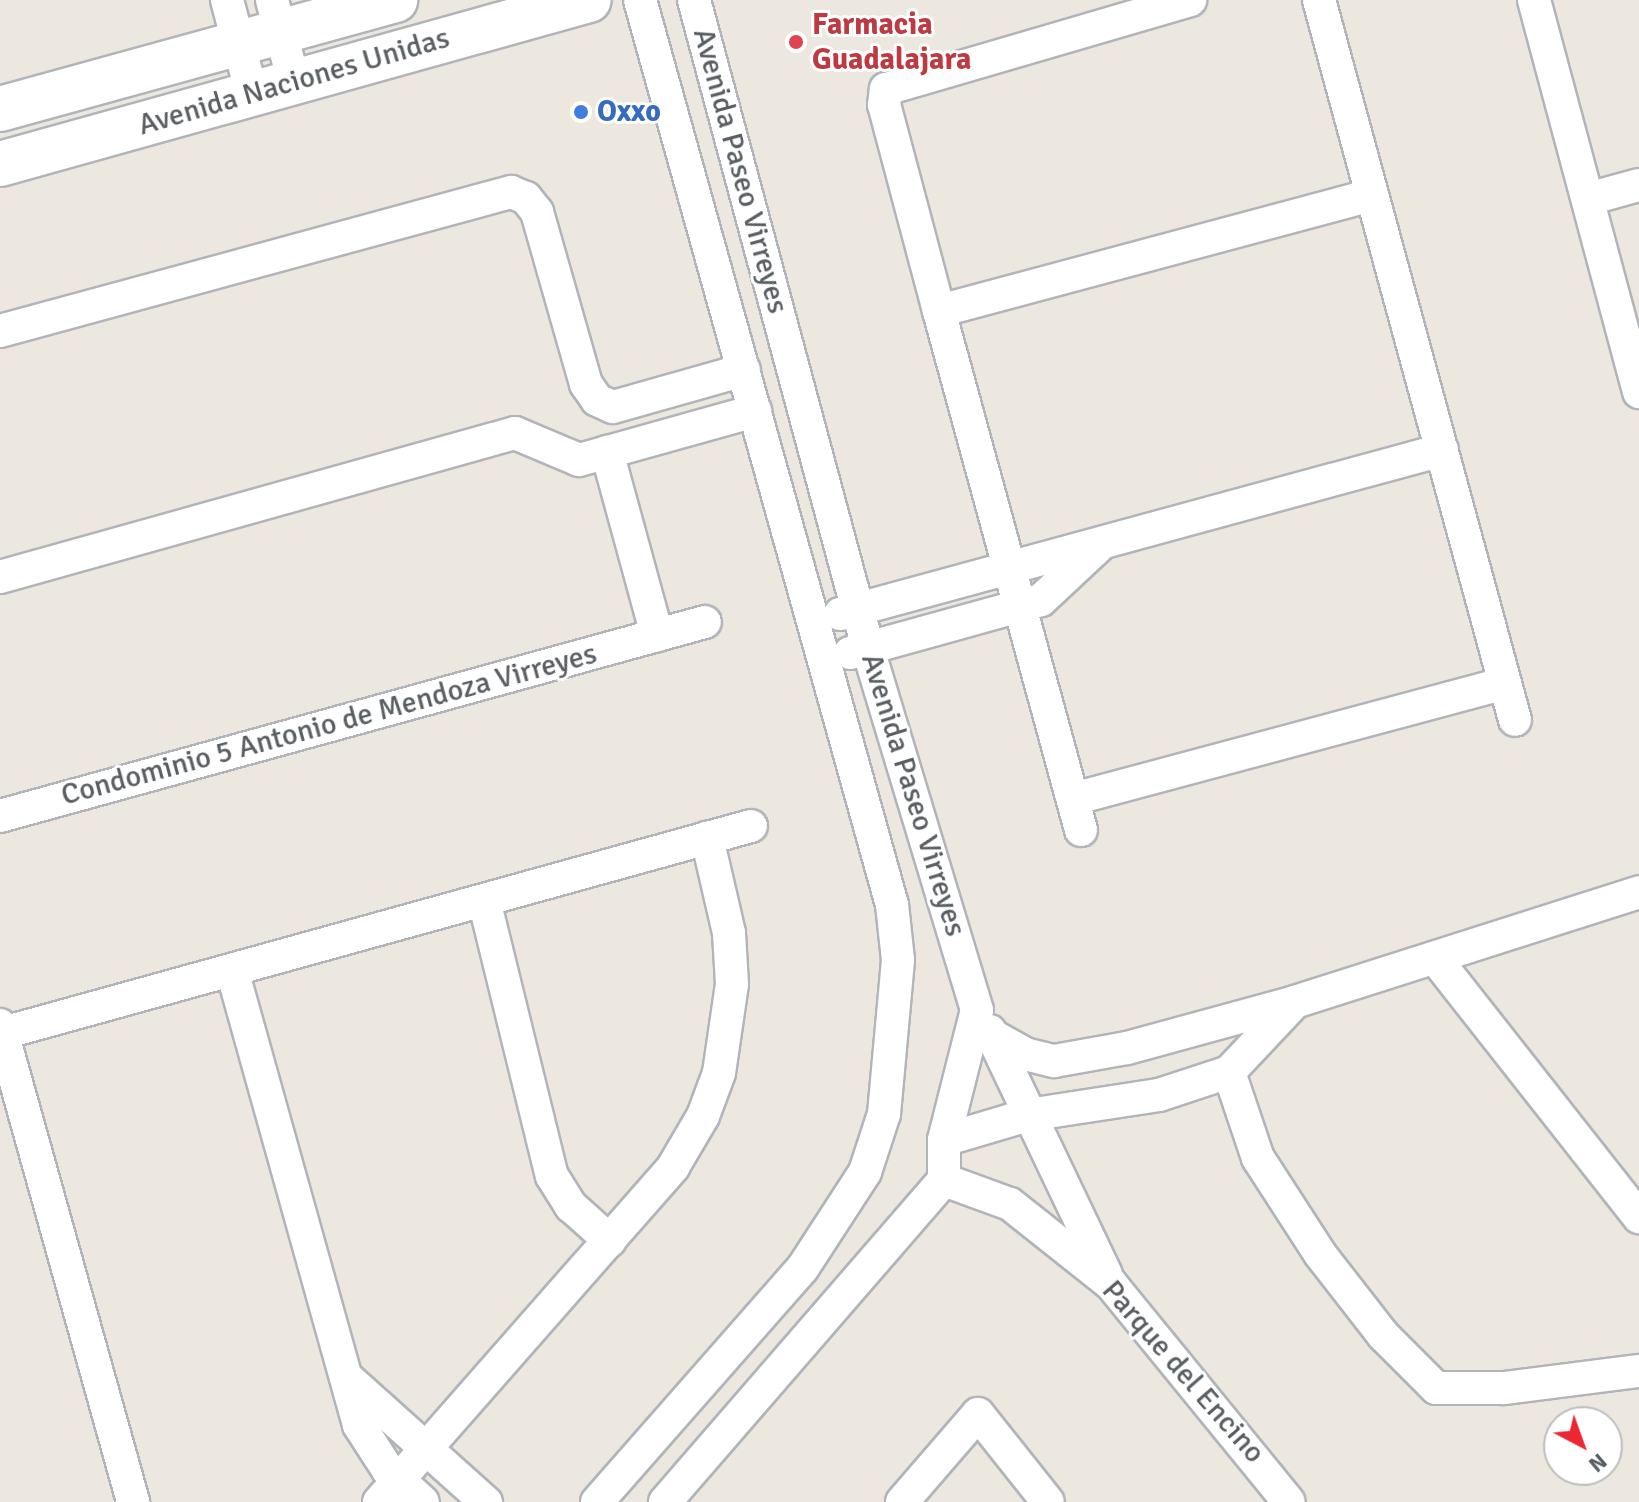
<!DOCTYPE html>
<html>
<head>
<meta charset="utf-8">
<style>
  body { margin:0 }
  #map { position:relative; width:1639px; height:1502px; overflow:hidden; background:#ece7df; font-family:Signika,sans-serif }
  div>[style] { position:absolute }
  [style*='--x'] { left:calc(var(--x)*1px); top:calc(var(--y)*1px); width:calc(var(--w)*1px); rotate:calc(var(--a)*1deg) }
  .roads { filter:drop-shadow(2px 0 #b1b4b8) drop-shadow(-2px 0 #b1b4b8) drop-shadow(0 2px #b1b4b8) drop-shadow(0 -2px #b1b4b8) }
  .street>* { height:32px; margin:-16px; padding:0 16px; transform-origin:16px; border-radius:16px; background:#fff }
  .secondary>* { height:44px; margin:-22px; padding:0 22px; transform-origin:22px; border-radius:22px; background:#fff }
  .dots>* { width:22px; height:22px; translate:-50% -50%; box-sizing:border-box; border:4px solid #fff; border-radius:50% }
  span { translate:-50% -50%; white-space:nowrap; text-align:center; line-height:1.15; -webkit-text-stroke:6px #fff; paint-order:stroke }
  .health-label { font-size:30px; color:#be3a42; font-weight:700 }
  .left { translate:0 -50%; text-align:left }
  .street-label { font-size:30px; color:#585e61 }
  .shop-label { font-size:30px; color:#366cbe; font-weight:700 }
  .north { position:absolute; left:1543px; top:1406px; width:80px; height:80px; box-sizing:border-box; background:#fff; border:2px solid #bcbfc0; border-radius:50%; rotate:139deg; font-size:22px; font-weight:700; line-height:32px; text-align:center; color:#585e61 }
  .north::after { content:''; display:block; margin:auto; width:28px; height:36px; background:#ec2633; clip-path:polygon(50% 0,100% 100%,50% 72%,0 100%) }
</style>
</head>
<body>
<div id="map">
  <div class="roads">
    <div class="street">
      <i style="--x:227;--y:0;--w:97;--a:75.1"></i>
      <i style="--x:272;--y:0;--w:85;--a:75"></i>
      <i style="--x:1319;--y:0;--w:746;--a:74.77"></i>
      <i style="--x:1534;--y:0;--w:406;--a:75"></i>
      <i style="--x:1588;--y:199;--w:53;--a:-15.4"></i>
      <i style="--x:939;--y:311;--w:448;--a:-15"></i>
      <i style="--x:0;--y:331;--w:530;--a:-15.22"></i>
      <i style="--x:511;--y:192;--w:16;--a:22"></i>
      <i style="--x:526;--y:198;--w:18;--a:52"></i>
      <i style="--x:537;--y:212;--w:179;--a:74.1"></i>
      <i style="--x:586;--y:384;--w:19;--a:55"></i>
      <i style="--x:597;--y:400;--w:17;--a:24"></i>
      <i style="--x:613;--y:407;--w:136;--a:-15.8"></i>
      <i style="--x:607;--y:452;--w:190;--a:74.7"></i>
      <i style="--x:0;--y:577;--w:535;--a:-15.62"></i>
      <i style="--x:515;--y:433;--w:69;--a:22.9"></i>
      <i style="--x:579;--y:460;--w:183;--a:-15.6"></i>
      <i style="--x:840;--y:614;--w:624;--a:-15.24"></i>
      <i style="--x:850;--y:653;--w:198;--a:-15.5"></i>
      <i style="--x:1041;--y:600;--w:79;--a:-43"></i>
      <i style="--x:1073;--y:799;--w:447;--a:-15"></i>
      <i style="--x:0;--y:816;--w:731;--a:-15.39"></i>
      <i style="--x:1081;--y:830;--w:538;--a:-105.3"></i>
      <i style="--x:939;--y:311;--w:213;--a:-104.9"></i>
      <i style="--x:884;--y:105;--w:16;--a:-83"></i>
      <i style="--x:886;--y:89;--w:317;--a:-16.3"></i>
      <i style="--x:484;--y:900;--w:284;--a:76.2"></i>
      <i style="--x:552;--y:1176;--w:36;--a:58"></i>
      <i style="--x:571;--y:1206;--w:52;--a:41.9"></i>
      <i style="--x:1435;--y:958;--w:330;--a:51.8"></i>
      <i style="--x:232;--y:970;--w:472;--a:74.4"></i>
      <i style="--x:359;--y:1425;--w:54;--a:57.2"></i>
      <i style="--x:388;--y:1470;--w:47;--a:42.4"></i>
      <i style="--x:0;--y:1025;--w:495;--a:74.4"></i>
      <i style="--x:990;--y:1031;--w:269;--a:64.5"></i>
      <i style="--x:3;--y:1033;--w:776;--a:-15.47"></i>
      <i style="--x:993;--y:1036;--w:37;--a:29"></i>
      <i style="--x:1025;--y:1054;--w:30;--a:14"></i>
      <i style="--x:1054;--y:1061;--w:74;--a:-10.1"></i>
      <i style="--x:1127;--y:1048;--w:174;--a:-15.3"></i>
      <i style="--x:1295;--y:1002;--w:361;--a:-17.7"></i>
      <i style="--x:1229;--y:1072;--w:91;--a:71.4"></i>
      <i style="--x:1258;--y:1158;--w:114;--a:57.1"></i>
      <i style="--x:1320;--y:1254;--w:103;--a:52.1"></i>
      <i style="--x:1383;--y:1335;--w:75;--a:45"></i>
      <i style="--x:1436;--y:1388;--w:68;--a:0"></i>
      <i style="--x:1504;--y:1388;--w:136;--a:-7.2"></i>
      <i style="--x:944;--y:1140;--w:88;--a:-16.6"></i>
      <i style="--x:1028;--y:1115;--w:133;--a:-8.7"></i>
      <i style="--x:1159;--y:1095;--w:74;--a:-18.2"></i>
      <i style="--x:1229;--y:1072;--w:95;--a:-46.7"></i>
      <i style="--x:944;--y:1180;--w:70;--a:20"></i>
      <i style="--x:1010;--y:1204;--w:129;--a:38.4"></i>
      <i style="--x:1111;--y:1284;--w:281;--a:50.8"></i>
      <i style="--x:346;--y:1377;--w:188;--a:41.8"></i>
      <i style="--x:379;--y:1502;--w:446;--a:-48.7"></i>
      <i style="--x:673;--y:1167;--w:59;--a:-59.5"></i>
      <i style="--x:703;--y:1116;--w:46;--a:-69.6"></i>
      <i style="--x:719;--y:1073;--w:90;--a:-81.7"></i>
      <i style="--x:732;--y:984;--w:51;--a:-93.4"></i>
      <i style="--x:729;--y:933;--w:98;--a:-103"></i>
      <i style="--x:597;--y:1502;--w:310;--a:-48.7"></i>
      <i style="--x:802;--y:1269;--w:116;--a:-57"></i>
      <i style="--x:865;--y:1172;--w:61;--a:-71.9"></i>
      <i style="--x:884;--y:1114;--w:155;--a:-84.8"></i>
      <i style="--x:898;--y:960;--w:55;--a:-96.2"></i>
      <i style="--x:892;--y:905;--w:939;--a:-105.56"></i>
      <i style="--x:665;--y:1502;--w:426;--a:-49.1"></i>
      <i style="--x:944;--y:1180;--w:40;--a:-90"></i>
      <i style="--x:944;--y:1140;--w:134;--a:-75.8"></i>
      <i style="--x:977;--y:1010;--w:378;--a:-106.8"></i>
      <i style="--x:868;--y:648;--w:671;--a:-105.03"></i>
      <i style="--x:902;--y:1502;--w:116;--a:-49.2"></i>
      <i style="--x:978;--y:1414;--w:112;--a:51.5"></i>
    </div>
    <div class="secondary">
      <i style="--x:0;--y:109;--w:410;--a:-15.4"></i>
      <i style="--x:0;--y:164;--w:611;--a:-15.56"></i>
    </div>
  </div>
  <div class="dots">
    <i style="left:796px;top:42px;background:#e0444e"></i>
    <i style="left:581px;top:112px;background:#3f7fe0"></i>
  </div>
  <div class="health-label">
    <span class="left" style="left:812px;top:42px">Farmacia<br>Guadalajara</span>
  </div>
  <div class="street-label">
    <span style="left:294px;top:82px;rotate:-16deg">Avenida Naciones Unidas</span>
    <span style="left:740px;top:171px;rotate:75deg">Avenida Paseo Virreyes</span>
    <span style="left:329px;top:725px;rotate:-15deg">Condominio 5 Antonio de Mendoza Virreyes</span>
    <span style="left:913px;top:795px;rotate:73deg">Avenida Paseo Virreyes</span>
    <span style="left:1183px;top:1372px;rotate:49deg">Parque del Encino</span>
  </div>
  <div class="shop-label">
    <span class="left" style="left:597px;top:112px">Oxxo</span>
  </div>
  <div class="north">N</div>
</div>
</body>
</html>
